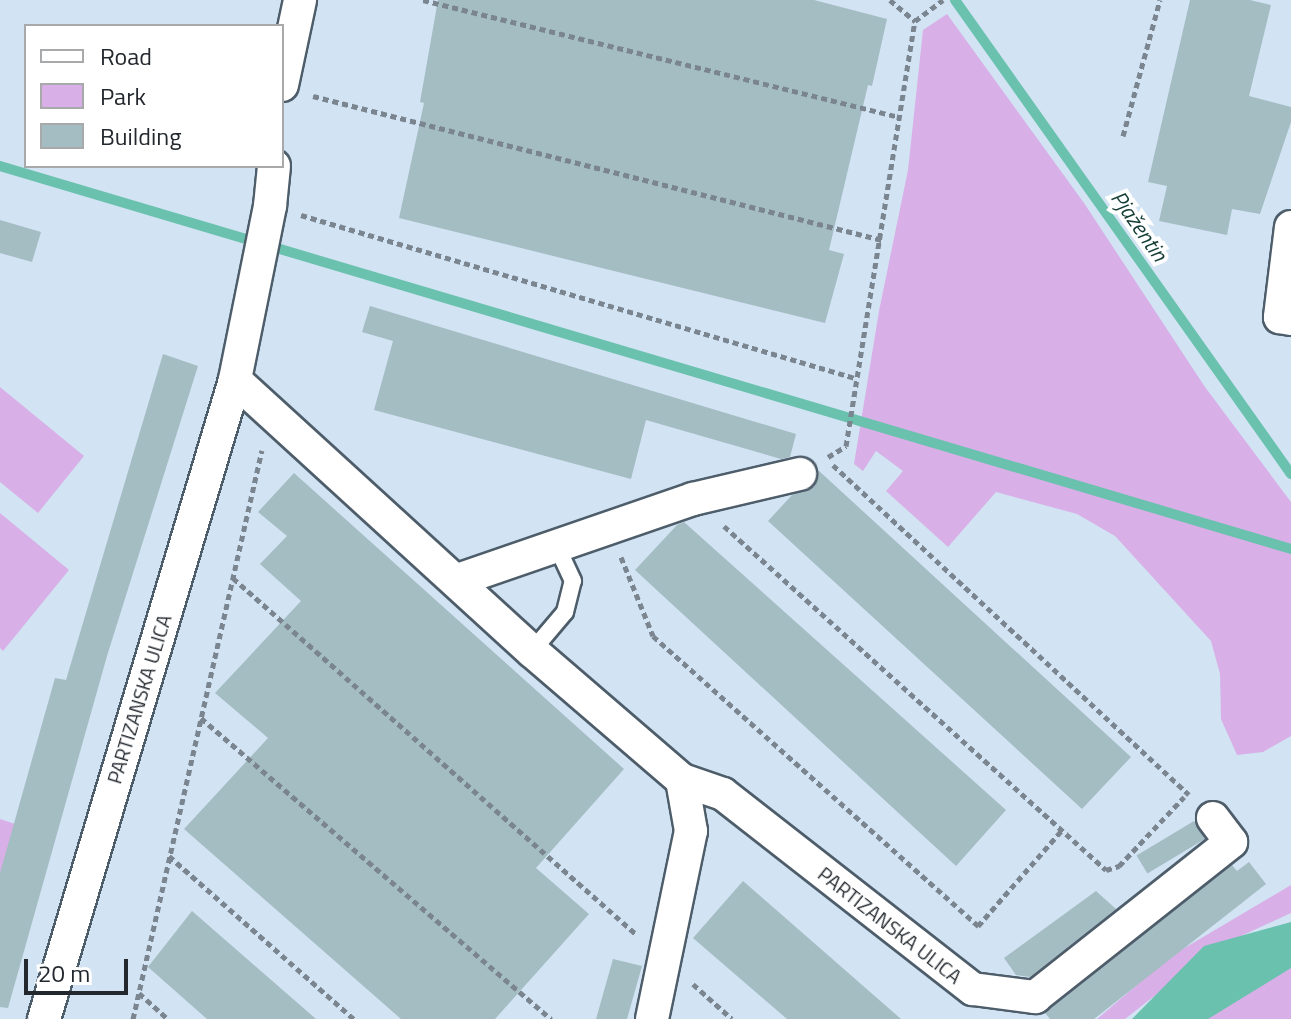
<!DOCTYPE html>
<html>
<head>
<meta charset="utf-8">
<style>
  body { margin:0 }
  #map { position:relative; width:1291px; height:1019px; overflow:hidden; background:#d2e3f3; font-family:"Titillium Web",sans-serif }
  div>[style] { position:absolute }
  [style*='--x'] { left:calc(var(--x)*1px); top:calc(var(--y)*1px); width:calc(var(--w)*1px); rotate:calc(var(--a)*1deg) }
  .green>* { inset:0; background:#d8b0e7 }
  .water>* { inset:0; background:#69c1ae }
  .stream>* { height:10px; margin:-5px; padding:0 5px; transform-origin:5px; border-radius:5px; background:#69c1ae }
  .building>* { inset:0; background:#a4bdc3; transform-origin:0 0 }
  .path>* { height:5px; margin-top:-2.5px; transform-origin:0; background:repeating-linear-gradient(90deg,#7a8590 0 6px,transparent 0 10px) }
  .roads { filter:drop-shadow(2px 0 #4e5d6a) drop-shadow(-2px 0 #4e5d6a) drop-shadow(0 2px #4e5d6a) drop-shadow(0 -2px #4e5d6a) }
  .lane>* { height:16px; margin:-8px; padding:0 8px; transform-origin:8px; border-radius:8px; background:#fff }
  .street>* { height:32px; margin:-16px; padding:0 16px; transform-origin:16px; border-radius:16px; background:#fff }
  span { translate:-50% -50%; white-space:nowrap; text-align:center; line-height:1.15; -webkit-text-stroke:8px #fff; paint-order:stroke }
  .street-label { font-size:20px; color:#22282e }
  .water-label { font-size:22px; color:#143d35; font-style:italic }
  .legend { position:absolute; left:24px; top:24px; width:260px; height:144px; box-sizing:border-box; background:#fff; border:2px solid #a7a9ab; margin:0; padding:10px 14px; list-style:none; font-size:24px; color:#22282e }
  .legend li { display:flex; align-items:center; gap:16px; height:40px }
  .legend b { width:40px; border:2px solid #a7a9ab }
  .scale { position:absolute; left:24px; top:959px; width:104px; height:36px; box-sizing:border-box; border:4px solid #22282e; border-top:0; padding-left:10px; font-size:24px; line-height:28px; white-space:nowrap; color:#22282e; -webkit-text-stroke:6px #fff; paint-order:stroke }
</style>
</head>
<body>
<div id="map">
  <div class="green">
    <i style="clip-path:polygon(947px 14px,1084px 203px,1205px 387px,1291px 502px,1291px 736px,1263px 752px,1237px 755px,1221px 719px,1220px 674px,1211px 641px,1115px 536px,1077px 514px,996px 492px,948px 547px,886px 491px,903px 471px,876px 451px,863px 471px,854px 464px,879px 311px,908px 170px,923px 30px)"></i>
    <i style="clip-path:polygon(0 387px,84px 456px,38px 513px,0 482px)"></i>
    <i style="clip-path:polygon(0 513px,69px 570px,3px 651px,0 648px)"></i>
    <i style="clip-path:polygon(0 819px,24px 827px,0 905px)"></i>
    <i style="clip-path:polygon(1291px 885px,1291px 913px,1217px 947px,1125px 1019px,1097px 1019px,1171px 956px)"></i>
    <i style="clip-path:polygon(1291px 963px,1291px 1019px,1180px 1019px)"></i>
  </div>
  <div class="water">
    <i style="clip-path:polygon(1291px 922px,1291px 968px,1208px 1019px,1132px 1019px,1204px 946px)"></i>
  </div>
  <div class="stream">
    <i style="--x:955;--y:0;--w:581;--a:54.67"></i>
    <i style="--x:0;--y:166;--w:1347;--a:16.52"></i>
  </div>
  <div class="building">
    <i style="clip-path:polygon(438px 0,814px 0,887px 19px,872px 86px,868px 85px,829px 250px,844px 254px,825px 323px,399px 218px,424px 103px,420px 102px)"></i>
    <i style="clip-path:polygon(1190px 0,1250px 0,1271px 5px,1249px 96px,1291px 107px,1291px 122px,1260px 214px,1232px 209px,1227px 235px,1159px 221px,1167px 186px,1148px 182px)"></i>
    <i style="clip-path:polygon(0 220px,41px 232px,32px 262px,0 253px)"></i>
    <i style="clip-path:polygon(370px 306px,796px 434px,790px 457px,781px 459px,646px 420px,631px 479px,374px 410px,393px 341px,362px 332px)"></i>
    <i style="clip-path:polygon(163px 354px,198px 366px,107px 656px,8px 1008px,0 1007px,0 873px,55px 678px,66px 680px)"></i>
    <i style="clip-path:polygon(818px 470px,1131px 757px,1082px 809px,768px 521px,792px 495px,814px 487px)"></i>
    <i style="clip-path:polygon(294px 473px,624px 769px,536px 868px,589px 914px,495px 1019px,401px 1019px,184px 829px,268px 738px,215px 693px,301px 601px,260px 564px,287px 536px,258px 512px)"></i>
    <i style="clip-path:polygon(684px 522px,1006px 810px,956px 866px,635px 570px,677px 525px)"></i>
    <i style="left:1194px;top:821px;width:21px;height:67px;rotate:59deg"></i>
    <i style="clip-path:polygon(1249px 862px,1266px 884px,1094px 1019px,1050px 1019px,1045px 1013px,1232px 865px,1237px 871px)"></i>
    <i style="clip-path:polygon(743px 881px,901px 1019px,787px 1019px,693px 938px)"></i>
    <i style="clip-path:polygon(1096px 891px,1116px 909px,1030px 977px,1016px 975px,1004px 958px)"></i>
    <i style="clip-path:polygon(192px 911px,316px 1019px,207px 1019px,148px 967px)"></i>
    <i style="clip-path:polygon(613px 959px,642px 966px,627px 1019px,596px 1019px)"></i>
  </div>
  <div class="path">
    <i style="--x:423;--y:0;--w:491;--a:13.8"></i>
    <i style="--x:890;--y:0;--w:33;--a:40"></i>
    <i style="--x:313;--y:96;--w:587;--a:14.2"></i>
    <i style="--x:1123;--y:136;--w:141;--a:-74.8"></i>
    <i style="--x:301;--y:215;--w:577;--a:16.4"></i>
    <i style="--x:828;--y:457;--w:21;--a:-31"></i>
    <i style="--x:846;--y:446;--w:431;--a:-80.8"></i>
    <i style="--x:915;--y:21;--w:35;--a:-37"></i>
    <i style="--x:833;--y:465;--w:485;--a:42.8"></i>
    <i style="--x:724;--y:526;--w:514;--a:42"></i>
    <i style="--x:1106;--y:870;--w:14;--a:-17"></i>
    <i style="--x:1119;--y:866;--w:95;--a:-46.7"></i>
    <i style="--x:621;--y:557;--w:85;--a:67.9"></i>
    <i style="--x:653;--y:636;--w:436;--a:41.7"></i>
    <i style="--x:978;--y:926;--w:128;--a:-48.8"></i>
    <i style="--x:233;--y:578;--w:539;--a:41.47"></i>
    <i style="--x:201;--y:718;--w:462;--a:40.7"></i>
    <i style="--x:169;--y:856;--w:247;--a:41.4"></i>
    <i style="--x:693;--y:984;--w:52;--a:41.9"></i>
    <i style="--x:139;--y:993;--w:39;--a:42"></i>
    <i style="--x:133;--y:1019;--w:583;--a:-77.23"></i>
  </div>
  <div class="roads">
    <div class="lane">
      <i style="--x:532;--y:651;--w:51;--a:-49.8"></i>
      <i style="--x:565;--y:612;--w:32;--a:-76"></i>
      <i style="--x:573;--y:581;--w:40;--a:-115"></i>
    </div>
    <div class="street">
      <i style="--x:282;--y:85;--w:87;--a:-78"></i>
      <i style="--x:274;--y:166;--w:40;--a:95.7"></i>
      <i style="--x:270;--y:206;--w:177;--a:101.4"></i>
      <i style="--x:235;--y:380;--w:402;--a:42.4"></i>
      <i style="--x:532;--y:651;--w:198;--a:40.7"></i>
      <i style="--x:682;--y:780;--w:43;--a:18.9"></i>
      <i style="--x:723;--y:794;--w:317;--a:38"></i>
      <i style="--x:973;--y:989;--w:63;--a:7.4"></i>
      <i style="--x:1035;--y:997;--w:250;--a:-38.3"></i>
      <i style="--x:1231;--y:842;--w:30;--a:-127"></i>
      <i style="--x:1291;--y:227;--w:91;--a:97"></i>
      <i style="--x:1280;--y:317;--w:11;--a:10"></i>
      <i style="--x:458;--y:580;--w:249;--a:-19"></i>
      <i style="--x:693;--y:499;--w:110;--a:-13.2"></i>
      <i style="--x:44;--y:1019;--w:667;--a:-73.36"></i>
      <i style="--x:652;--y:1019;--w:192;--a:-78.3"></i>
      <i style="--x:691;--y:831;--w:52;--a:-100"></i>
    </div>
  </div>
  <div class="street-label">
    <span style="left:139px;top:699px;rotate:-73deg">PARTIZANSKA ULICA</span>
    <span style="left:890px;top:925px;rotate:38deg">PARTIZANSKA ULICA</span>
  </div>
  <div class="water-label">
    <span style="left:1139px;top:226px;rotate:55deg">Pjažentin</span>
  </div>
  <ul class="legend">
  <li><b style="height:10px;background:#fff"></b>Road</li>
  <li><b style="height:22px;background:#d8b0e7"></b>Park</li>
  <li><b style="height:22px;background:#a4bdc3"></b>Building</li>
  </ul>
  <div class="scale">20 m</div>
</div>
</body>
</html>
